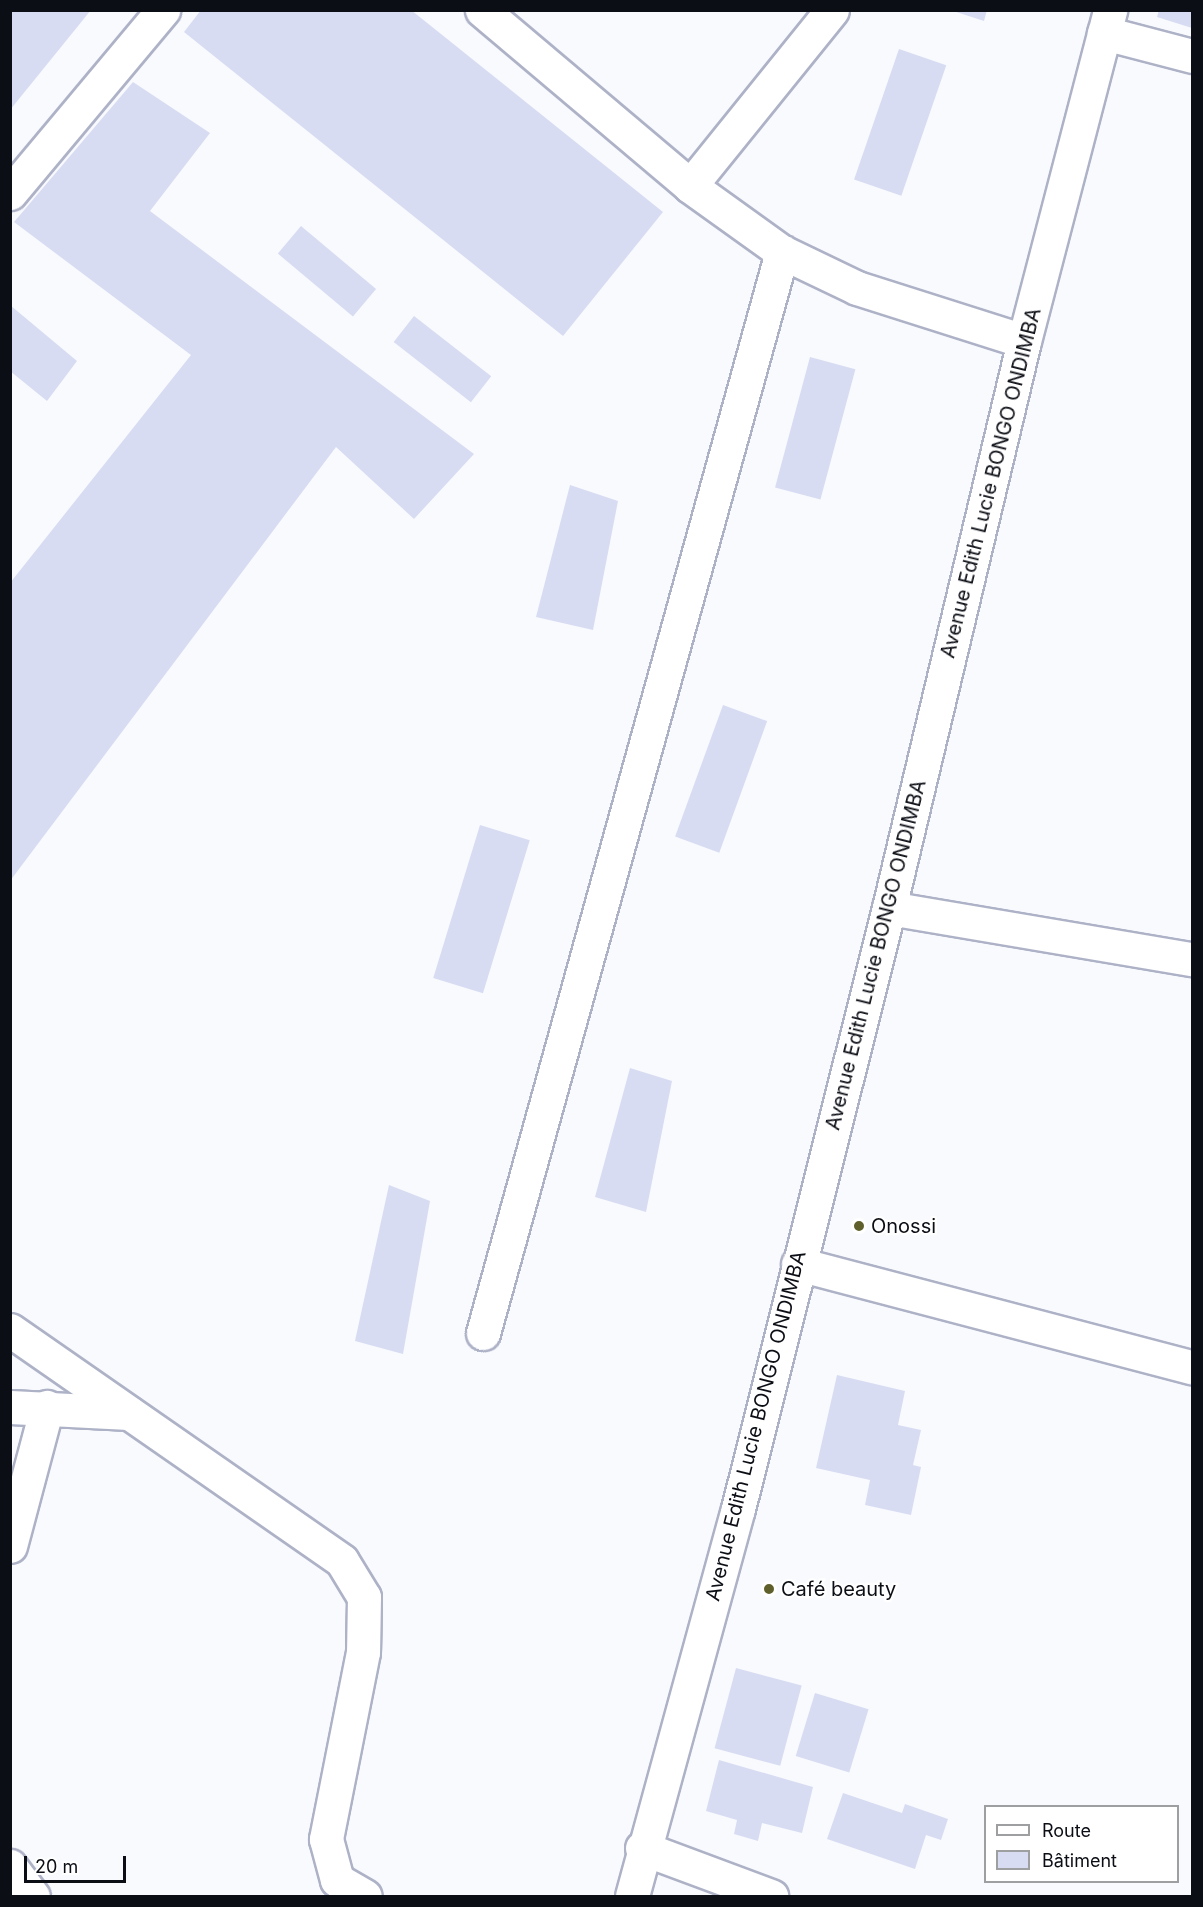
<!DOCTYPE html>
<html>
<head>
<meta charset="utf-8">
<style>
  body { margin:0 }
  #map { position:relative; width:1203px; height:1907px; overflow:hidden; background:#f9fafe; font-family:Inter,sans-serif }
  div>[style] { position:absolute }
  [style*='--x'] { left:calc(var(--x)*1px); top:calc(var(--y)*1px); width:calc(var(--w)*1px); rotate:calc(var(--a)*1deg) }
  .building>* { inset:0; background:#d8dcf2; transform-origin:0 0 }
  .roads { filter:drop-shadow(2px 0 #aeb2c7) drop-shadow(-2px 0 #aeb2c7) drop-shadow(0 2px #aeb2c7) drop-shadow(0 -2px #aeb2c7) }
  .minor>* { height:33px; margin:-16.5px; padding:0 16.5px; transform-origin:16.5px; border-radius:16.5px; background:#fff }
  .major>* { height:33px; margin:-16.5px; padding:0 16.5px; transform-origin:16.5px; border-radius:16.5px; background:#fff }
  .dots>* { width:16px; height:16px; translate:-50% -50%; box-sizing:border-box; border:3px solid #fff; border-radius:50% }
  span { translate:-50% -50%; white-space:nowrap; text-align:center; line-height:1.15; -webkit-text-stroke:4.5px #fff; paint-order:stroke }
  .street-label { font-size:20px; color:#0c0e15 }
  .poi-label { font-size:20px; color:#0c0e15 }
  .left { translate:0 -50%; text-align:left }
  .frame { position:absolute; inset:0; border:12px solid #0c0e15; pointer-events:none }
  .legend { position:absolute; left:984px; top:1805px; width:195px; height:78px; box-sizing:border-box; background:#fff; border:2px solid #9e9fa1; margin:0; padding:8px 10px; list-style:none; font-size:18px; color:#0c0e15 }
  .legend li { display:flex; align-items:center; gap:12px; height:30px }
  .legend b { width:30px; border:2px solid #9e9fa1 }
  .scale { position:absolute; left:24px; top:1856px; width:102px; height:27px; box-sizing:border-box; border:3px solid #0c0e15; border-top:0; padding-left:8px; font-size:18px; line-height:21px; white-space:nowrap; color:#0c0e15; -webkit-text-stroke:4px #fff; paint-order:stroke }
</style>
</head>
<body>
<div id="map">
  <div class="building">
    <i style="clip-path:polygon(10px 10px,91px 10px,10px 110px)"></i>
    <i style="clip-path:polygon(201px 10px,411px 10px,663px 212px,563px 336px,184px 32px)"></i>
    <i style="clip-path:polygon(950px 10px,987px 10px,984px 21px)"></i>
    <i style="clip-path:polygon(1159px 10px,1192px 10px,1192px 28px,1157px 17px)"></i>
    <i style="left:899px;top:49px;width:50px;height:138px;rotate:19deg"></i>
    <i style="clip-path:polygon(133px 82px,210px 133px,150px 211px,474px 454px,414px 519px,336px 447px,10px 881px,10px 583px,191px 355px,14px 222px)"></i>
    <i style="left:301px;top:226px;width:98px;height:36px;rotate:40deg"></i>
    <i style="clip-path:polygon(10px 305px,77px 361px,47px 401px,10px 371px)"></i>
    <i style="left:414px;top:316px;width:98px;height:33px;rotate:38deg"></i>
    <i style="left:810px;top:357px;width:47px;height:135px;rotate:15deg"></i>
    <i style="clip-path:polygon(570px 485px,618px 501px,593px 630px,536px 617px)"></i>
    <i style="left:723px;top:705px;width:47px;height:140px;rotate:20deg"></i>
    <i style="left:480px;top:825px;width:52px;height:160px;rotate:17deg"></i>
    <i style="clip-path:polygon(630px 1068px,672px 1081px,646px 1212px,595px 1197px)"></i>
    <i style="clip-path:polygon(389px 1185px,430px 1201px,403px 1354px,355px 1341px)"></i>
    <i style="clip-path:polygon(837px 1375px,905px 1391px,898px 1425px,921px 1430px,913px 1465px,921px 1467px,911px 1515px,865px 1505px,870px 1480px,816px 1468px)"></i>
    <i style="left:736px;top:1668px;width:68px;height:83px;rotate:15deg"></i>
    <i style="left:815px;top:1693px;width:56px;height:66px;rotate:17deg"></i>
    <i style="clip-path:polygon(719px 1760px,813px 1787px,802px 1833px,762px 1823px,758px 1841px,734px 1834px,737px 1820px,706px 1811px)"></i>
    <i style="clip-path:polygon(843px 1793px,902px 1813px,905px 1804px,948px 1819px,941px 1840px,926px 1835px,915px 1869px,827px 1839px)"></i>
  </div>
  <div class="roads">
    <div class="minor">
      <i style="--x:482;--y:10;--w:272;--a:40.2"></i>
      <i style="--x:690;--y:186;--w:113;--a:35.7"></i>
      <i style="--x:782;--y:252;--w:83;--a:25.6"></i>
      <i style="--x:857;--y:288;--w:175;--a:17.6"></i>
      <i style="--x:1104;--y:33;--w:91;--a:14.6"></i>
      <i style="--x:690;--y:186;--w:226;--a:-51.1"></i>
      <i style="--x:10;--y:193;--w:239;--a:-50.1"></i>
      <i style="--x:889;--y:908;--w:307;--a:9.6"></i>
      <i style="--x:798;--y:1264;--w:407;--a:14.7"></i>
      <i style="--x:10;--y:1330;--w:404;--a:34.8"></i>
      <i style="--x:342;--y:1561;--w:42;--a:58.6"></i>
      <i style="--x:364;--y:1597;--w:55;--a:91"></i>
      <i style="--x:363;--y:1652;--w:191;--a:101.2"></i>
      <i style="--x:326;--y:1839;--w:42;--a:75"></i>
      <i style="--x:337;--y:1880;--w:32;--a:30"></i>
      <i style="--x:483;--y:1333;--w:1122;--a:-74.54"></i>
      <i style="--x:10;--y:1407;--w:119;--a:2.9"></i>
      <i style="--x:10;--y:1546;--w:144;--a:-75.1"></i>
      <i style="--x:642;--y:1848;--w:138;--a:20.4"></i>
      <i style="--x:10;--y:1866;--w:38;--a:53"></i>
    </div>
    <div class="major">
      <i style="--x:632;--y:1896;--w:401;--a:-74.7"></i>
      <i style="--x:738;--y:1509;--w:620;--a:-75.9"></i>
      <i style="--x:889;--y:908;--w:583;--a:-76.61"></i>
      <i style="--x:1024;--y:341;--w:342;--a:-75.4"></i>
    </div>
  </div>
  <div class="dots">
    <i style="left:859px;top:1226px;background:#5f5f2c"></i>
    <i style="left:769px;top:1589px;background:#5f5f2c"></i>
  </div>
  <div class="street-label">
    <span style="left:991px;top:483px;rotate:-76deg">Avenue Edith Lucie BONGO ONDIMBA</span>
    <span style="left:876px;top:955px;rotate:-76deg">Avenue Edith Lucie BONGO ONDIMBA</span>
    <span style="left:756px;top:1426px;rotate:-76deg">Avenue Edith Lucie BONGO ONDIMBA</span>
  </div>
  <div class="poi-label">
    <span class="left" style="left:871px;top:1226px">Onossi</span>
    <span class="left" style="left:781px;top:1589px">Café beauty</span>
  </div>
  <div class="frame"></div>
  <ul class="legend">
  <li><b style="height:8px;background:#fff"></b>Route</li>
  <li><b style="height:16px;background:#d8dcf2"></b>Bâtiment</li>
  </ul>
  <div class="scale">20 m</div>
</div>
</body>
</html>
